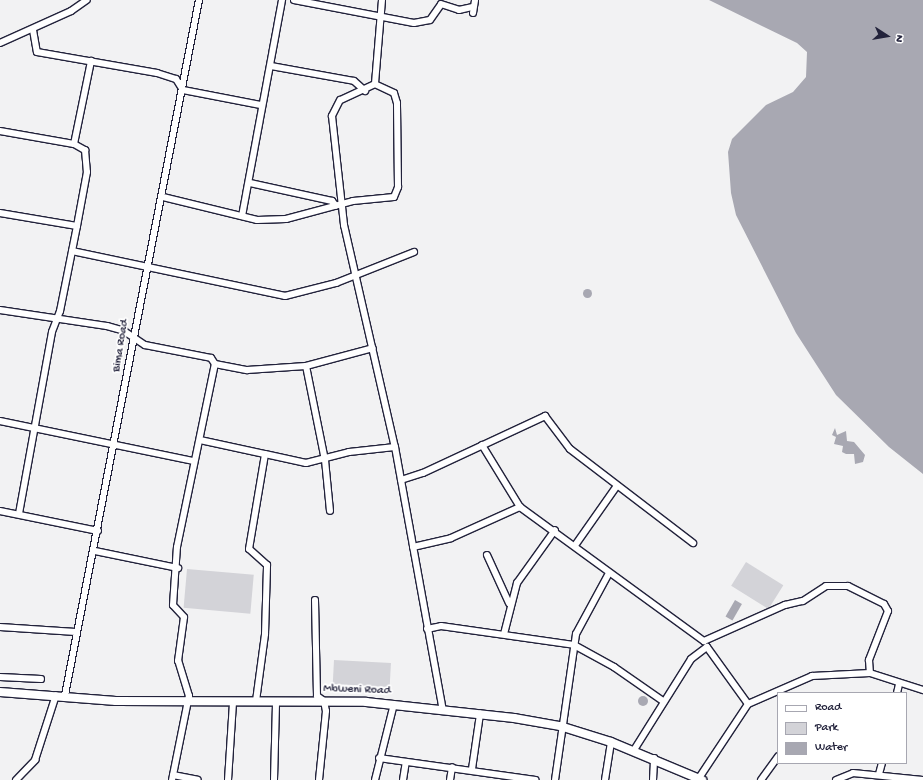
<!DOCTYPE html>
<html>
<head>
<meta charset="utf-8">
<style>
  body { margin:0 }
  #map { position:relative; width:923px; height:780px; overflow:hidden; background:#f2f2f3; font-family:"Gochi Hand",sans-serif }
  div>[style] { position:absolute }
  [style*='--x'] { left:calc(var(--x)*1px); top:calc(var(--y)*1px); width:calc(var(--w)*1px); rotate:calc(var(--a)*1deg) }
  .green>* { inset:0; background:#d3d3d8; transform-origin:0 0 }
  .water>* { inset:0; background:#a8a8b2; transform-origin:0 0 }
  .round { border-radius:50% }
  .roads { filter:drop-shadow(1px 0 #22223b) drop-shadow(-1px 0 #22223b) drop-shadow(0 1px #22223b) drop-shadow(0 -1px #22223b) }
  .minor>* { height:6px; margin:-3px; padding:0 3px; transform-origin:3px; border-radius:3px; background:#fff }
  .tertiary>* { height:8px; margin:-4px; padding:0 4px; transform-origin:4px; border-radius:4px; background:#fff }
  span { translate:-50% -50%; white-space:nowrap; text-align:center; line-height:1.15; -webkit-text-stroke:3.5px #fff; paint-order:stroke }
  .street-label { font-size:12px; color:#22223b }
  .legend { position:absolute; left:777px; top:692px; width:130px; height:72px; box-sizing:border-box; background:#fff; border:1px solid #a7a7b1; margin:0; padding:5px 7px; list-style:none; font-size:12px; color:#22223b }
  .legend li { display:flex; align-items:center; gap:8px; height:20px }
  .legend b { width:20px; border:1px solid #a7a7b1 }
  .north { position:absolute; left:867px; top:16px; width:40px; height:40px; -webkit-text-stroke:3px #fff; paint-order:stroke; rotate:102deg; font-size:11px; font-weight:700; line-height:16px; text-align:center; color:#22223b }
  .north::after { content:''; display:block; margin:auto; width:14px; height:18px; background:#22223b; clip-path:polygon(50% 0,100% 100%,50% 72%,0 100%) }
</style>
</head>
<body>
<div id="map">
  <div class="green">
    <i style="left:746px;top:562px;width:44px;height:28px;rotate:32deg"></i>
    <i style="left:187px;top:569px;width:67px;height:39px;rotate:5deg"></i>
    <i style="left:334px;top:660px;width:57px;height:24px;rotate:3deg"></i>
  </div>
  <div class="water">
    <i style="clip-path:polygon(709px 0,923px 0,923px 474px,889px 447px,836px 395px,796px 333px,736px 215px,731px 193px,728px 152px,732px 139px,766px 105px,793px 92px,806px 77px,807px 52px,797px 43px)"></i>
    <i class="round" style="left:582.5px;top:288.5px;width:9px;height:9px"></i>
    <i style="clip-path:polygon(835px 428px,837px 435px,846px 431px,847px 441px,854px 442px,865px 455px,863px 462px,855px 464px,854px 454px,846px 454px,842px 452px,843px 446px,834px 444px,836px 437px,832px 435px)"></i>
    <i style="left:735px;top:600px;width:8px;height:19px;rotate:30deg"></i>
    <i class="round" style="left:638px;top:696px;width:10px;height:10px"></i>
  </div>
  <div class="roads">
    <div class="minor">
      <i style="--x:294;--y:0;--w:122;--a:10.9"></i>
      <i style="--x:414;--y:23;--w:16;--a:-11"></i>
      <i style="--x:430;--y:20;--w:19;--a:-55"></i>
      <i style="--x:441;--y:4;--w:19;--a:18"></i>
      <i style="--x:459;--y:10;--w:13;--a:-13"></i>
      <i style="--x:382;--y:0;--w:84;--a:94.8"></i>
      <i style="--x:375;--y:84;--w:38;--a:155"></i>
      <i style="--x:340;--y:100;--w:18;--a:117"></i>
      <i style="--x:332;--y:116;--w:110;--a:83.7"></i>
      <i style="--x:344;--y:225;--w:228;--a:77.1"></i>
      <i style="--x:395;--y:447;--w:267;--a:79.7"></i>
      <i style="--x:473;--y:13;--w:13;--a:-81"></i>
      <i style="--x:33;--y:30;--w:22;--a:80"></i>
      <i style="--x:37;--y:52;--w:122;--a:9.9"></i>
      <i style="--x:157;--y:73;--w:20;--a:18"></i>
      <i style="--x:176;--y:79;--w:13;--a:58"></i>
      <i style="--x:183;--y:90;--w:79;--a:10.9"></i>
      <i style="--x:0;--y:43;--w:78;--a:-24.3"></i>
      <i style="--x:71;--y:11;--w:19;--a:-35"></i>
      <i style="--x:271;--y:66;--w:84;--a:10.2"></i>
      <i style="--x:354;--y:81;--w:15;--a:42"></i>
      <i style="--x:0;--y:131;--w:75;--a:10"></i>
      <i style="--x:74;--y:144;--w:13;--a:29"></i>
      <i style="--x:85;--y:150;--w:22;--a:85"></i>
      <i style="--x:87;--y:172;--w:55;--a:100.5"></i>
      <i style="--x:74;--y:144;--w:85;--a:-78.4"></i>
      <i style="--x:250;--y:183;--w:84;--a:12.4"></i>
      <i style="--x:332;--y:201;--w:6;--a:51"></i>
      <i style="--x:163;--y:197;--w:97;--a:13.7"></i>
      <i style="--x:257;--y:220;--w:29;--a:-2"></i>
      <i style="--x:286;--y:219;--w:69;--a:-15"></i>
      <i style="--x:353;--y:201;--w:41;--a:-5.6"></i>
      <i style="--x:394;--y:197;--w:11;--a:-68"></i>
      <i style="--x:398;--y:187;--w:84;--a:-90.7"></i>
      <i style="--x:397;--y:103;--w:10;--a:-107"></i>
      <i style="--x:394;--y:93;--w:21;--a:-155"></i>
      <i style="--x:0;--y:213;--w:78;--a:9.6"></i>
      <i style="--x:77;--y:226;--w:87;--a:101.3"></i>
      <i style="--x:60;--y:311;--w:22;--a:111"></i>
      <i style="--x:52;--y:332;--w:185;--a:100.3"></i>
      <i style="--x:242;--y:216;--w:220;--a:-79.5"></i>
      <i style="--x:72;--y:251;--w:218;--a:11.9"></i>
      <i style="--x:285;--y:296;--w:53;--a:-14.3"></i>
      <i style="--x:336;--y:283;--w:84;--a:-21.7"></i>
      <i style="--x:0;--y:310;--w:108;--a:8.5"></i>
      <i style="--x:107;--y:326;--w:18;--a:16"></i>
      <i style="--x:124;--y:331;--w:25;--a:34"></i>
      <i style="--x:145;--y:345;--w:67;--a:11.1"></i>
      <i style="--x:211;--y:358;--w:7;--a:56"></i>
      <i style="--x:215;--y:364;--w:33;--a:11"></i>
      <i style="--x:247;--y:370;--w:59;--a:-3.9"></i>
      <i style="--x:306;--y:366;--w:69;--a:-15"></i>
      <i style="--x:306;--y:366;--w:96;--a:78.6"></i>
      <i style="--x:325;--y:460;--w:51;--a:84.4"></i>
      <i style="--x:0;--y:421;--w:198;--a:11.7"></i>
      <i style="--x:200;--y:440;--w:66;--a:12.2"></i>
      <i style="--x:482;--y:445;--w:73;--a:58.5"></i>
      <i style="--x:520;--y:507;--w:228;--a:36.1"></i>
      <i style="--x:704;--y:641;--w:89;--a:-24"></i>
      <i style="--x:785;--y:605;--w:18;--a:-13"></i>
      <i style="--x:803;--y:601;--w:27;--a:-33"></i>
      <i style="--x:826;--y:586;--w:22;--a:0"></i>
      <i style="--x:848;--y:586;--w:40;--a:26.6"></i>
      <i style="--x:884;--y:604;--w:8;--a:60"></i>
      <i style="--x:888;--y:611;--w:53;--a:111.2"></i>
      <i style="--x:869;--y:660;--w:13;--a:86"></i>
      <i style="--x:870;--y:673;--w:56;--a:17.8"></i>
      <i style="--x:401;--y:480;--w:23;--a:-18"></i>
      <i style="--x:423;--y:473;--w:135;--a:-25"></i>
      <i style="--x:545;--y:416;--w:41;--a:52.9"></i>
      <i style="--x:570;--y:449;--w:155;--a:37.4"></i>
      <i style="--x:0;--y:511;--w:100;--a:11.5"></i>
      <i style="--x:576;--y:544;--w:70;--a:-54.9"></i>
      <i style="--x:413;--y:547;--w:39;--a:-13"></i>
      <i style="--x:451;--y:538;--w:76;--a:-24.2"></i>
      <i style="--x:95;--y:551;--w:85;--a:11.6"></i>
      <i style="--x:487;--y:555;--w:53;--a:65.4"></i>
      <i style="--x:315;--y:600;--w:96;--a:88.8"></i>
      <i style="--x:317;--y:696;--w:9;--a:36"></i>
      <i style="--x:324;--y:701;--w:10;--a:79"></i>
      <i style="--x:326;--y:711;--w:69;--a:95.8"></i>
      <i style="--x:0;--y:627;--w:76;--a:3.8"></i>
      <i style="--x:427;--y:629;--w:14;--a:-12"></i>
      <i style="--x:441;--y:626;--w:134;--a:8.1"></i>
      <i style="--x:574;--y:645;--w:46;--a:28.8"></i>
      <i style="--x:614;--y:667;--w:60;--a:34.8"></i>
      <i style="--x:504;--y:634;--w:53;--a:-75.7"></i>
      <i style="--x:517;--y:583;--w:65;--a:-54.4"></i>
      <i style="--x:0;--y:677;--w:41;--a:2.8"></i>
      <i style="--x:897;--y:693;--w:9;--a:-77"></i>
      <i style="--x:65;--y:695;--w:708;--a:-79.09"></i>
      <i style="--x:256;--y:701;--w:68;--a:-82.3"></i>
      <i style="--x:265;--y:634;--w:69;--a:-88.3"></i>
      <i style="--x:267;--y:565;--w:24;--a:-138"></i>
      <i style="--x:249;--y:549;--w:96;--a:-80.4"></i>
      <i style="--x:265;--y:454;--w:42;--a:12.4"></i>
      <i style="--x:306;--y:463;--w:44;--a:-14.3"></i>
      <i style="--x:349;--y:452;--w:46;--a:-6.2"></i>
      <i style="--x:634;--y:750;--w:107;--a:-57.9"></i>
      <i style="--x:691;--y:659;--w:20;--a:-37"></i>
      <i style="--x:707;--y:647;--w:70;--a:54.3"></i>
      <i style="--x:379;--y:758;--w:158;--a:8"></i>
      <i style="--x:472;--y:769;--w:56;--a:-81.7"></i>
      <i style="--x:879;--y:774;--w:11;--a:-75"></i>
      <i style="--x:173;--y:775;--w:25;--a:11"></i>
      <i style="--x:699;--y:778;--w:89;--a:-56.5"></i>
      <i style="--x:748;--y:704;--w:70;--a:-23.6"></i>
      <i style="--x:812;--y:676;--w:58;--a:-3"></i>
      <i style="--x:16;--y:780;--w:28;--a:-46"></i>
      <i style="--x:35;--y:760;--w:68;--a:-72.1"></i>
      <i style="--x:172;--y:780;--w:86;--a:-78.6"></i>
      <i style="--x:189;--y:696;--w:37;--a:-107"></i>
      <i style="--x:178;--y:661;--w:44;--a:-82.2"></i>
      <i style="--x:184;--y:617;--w:16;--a:-133"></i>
      <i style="--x:173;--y:605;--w:58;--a:-86.1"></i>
      <i style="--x:177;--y:547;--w:187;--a:-78.3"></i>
      <i style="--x:228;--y:780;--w:78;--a:-86.3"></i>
      <i style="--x:274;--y:780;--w:79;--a:-88.5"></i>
      <i style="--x:375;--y:780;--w:78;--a:-76"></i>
      <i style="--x:403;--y:780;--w:18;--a:-81"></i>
      <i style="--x:450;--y:780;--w:13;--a:-81"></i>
      <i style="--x:555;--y:780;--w:148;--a:-81.8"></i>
      <i style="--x:576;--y:634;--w:69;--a:-61.6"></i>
      <i style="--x:605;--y:780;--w:38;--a:-81"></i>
      <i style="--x:653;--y:780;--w:22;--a:-87"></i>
      <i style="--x:761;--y:780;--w:29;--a:-54"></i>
      <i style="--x:836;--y:780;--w:18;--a:-22"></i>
      <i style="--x:853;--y:773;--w:70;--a:5.7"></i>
    </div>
    <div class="tertiary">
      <i style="--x:0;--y:692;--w:116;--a:4.4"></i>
      <i style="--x:116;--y:701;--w:250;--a:0.2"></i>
      <i style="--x:366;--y:702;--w:149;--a:6.2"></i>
      <i style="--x:514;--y:718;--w:47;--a:9.9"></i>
      <i style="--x:560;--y:726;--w:53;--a:17.4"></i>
      <i style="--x:611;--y:742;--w:99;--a:22.7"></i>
    </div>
  </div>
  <div class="street-label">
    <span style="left:122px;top:346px;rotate:-81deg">Bima Road</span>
    <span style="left:357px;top:691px;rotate:2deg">Mbweni Road</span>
  </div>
  <ul class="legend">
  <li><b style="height:5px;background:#fff"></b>Road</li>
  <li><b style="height:11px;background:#d3d3d8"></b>Park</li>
  <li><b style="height:11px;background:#a8a8b2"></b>Water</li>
  </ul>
  <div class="north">N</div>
</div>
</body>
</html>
